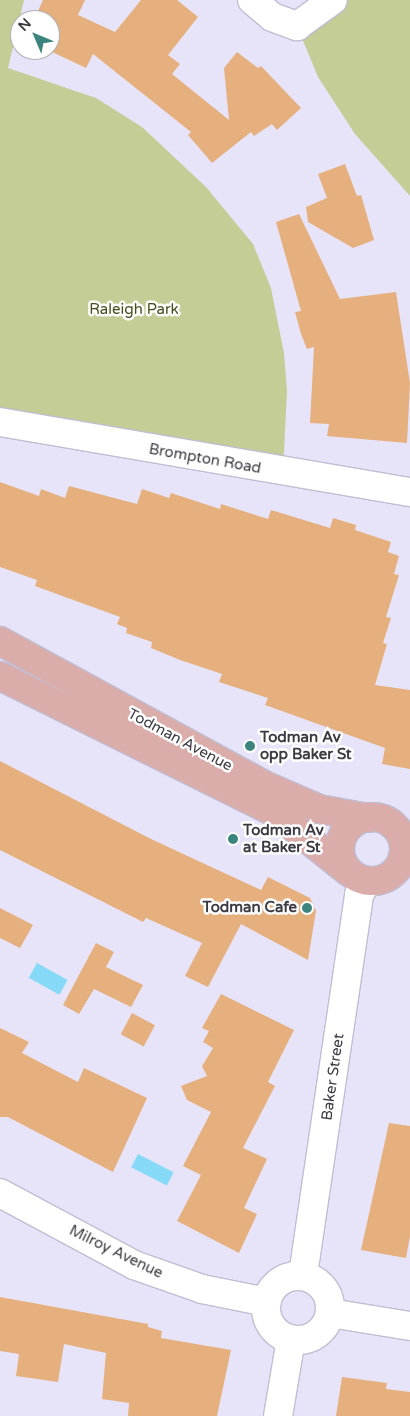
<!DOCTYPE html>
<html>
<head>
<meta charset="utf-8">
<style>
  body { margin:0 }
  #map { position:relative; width:410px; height:1416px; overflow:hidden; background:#e7e4fa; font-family:"Varela Round",sans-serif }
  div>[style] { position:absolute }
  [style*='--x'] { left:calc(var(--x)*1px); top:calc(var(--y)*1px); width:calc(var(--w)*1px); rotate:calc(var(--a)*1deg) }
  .green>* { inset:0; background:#c3cd95 }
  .water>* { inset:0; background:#87daf7; transform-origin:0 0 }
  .building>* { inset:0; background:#e5af7e; transform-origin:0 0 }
  .roads { filter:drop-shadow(1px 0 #c0bdd2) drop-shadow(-1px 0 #c0bdd2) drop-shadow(0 1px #c0bdd2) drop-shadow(0 -1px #c0bdd2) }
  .minor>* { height:28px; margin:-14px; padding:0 14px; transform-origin:14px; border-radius:14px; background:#fff }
  .minor>.ring { margin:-14px; padding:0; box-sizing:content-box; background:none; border:28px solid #fff; border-radius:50% }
  .major>* { height:28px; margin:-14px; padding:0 14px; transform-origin:14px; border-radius:14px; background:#daadaa }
  .major>.ring { margin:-14px; padding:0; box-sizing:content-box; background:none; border:28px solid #daadaa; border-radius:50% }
  .dots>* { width:14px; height:14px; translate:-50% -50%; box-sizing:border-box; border:2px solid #fff; border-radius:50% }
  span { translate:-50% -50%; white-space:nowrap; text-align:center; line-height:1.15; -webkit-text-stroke:5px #fff; paint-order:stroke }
  .park-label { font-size:15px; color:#464d1b }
  .street-label { font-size:15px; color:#3b3a42 }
  .poi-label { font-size:15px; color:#3b3a42; font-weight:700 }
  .left { translate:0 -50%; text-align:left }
  .right { translate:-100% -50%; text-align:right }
  .north { position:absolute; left:10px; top:10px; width:50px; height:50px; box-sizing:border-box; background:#fff; border:1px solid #b1b0b3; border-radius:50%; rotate:315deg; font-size:14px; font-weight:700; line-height:20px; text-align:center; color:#3b3a42 }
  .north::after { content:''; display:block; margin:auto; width:18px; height:22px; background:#3c847e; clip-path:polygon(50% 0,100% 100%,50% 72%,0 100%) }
</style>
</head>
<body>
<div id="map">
  <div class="green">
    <i style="clip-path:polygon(0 0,24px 0,8px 68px,96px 98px,142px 127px,206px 187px,253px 244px,271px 288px,284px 353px,287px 391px,283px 472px,0 422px)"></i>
    <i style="clip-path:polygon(333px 0,410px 0,410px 196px,355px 134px,318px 77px,297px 26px)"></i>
  </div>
  <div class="water">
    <i style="left:37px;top:963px;width:35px;height:17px;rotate:29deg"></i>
    <i style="left:138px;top:1154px;width:40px;height:15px;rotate:27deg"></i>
  </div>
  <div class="building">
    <i style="clip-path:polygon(43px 0,85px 0,78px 15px,115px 32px,141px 0,177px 0,198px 17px,168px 55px,180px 64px,172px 74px,229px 120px,224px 68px,237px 52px,258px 68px,261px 66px,301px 108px,277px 130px,272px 124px,254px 136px,251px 132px,212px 163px,188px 135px,191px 132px,93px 54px,86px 68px,48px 50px,50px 20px,34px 20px)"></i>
    <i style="clip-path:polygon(345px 164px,357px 196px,361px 195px,374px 240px,353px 248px,308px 222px,306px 207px,327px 198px,318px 174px)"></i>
    <i style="clip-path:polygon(299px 214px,340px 299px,396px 292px,410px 383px,407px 443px,327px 436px,329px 424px,310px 423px,314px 347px,307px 349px,301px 334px,295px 312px,301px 311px,276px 222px)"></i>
    <i style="clip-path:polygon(0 482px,39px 496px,41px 489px,65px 498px,69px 486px,137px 504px,142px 489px,169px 498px,171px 493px,220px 509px,221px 504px,268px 519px,271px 510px,330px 528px,333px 518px,356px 525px,355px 530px,391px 542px,388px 552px,399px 556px,394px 574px,399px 575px,386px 617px,391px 618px,383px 643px,387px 644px,375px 685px,410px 690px,410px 769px,382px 764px,385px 748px,265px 705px,268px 698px,219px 682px,222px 674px,180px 660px,151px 648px,152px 642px,126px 633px,127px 628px,117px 624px,120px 617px,35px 586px,37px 580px,0 567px)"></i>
    <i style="clip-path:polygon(0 761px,151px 839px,261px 890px,268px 877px,310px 898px,316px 911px,308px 960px,241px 924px,208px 987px,185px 976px,202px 943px,146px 918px,143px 922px,0 850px)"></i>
    <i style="clip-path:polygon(0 908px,33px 925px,20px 948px,0 938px)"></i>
    <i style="clip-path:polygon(96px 943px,114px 952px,106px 967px,143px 985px,131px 1007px,94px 989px,79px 1014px,63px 1005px)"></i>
    <i style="clip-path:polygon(221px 994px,294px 1030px,268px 1082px,275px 1086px,243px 1148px,267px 1159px,244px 1208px,257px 1214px,239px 1253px,177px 1221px,201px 1175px,183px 1166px,211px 1112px,187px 1100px,181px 1086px,207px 1076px,202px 1066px,213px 1048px,203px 1042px,209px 1031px,202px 1028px)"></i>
    <i style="left:132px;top:1013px;width:26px;height:24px;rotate:28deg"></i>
    <i style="clip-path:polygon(0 1028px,29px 1042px,22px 1053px,78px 1082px,84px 1068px,147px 1098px,113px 1172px,8px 1117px,0 1117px)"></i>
    <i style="clip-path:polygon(389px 1123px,410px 1126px,410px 1236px,406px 1258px,361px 1250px)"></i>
    <i style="clip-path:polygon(0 1297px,148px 1324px,148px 1327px,162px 1331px,161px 1338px,231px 1350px,217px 1416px,128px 1416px,129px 1403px,102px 1399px,106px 1353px,64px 1344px,58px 1382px,16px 1376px,19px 1354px,0 1351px)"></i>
    <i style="clip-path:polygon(342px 1377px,387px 1383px,386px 1389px,410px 1392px,410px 1416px,336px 1416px)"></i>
  </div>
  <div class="roads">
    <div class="minor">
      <i style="--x:252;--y:0;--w:26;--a:40"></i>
      <i style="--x:272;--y:17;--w:27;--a:20"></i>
      <i style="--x:297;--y:26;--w:44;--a:-35.8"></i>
      <i style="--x:0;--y:422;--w:416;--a:9.7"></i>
      <i style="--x:0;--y:1193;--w:152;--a:28.2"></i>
      <i style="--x:134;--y:1265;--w:72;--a:19.4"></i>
      <i style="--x:202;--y:1289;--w:66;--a:11.3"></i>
      <i style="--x:303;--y:1275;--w:385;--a:-81.6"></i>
      <i style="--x:359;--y:894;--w:16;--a:-55"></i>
      <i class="ring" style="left:266px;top:1276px;width:36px;height:36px"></i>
      <i style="--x:330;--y:1313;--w:81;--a:9.2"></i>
      <i style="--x:278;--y:1416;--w:78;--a:-80.4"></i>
    </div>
    <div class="major">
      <i style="--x:0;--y:641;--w:298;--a:28.6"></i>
      <i style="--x:262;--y:784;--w:62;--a:23.7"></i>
      <i style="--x:319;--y:809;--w:50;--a:10.4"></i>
      <i style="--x:0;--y:676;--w:306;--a:26.4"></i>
      <i style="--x:274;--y:812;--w:96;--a:38.7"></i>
      <i class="ring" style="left:340px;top:817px;width:36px;height:36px"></i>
    </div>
  </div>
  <div class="dots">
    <i style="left:250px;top:746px;background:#3c847e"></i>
    <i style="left:233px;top:839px;background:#3c847e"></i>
    <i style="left:307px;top:908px;background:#3c847e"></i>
  </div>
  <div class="park-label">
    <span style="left:134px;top:310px">Raleigh Park</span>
  </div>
  <div class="street-label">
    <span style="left:205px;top:459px;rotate:10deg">Brompton Road</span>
    <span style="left:180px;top:740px;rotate:28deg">Todman Avenue</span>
    <span style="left:333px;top:1077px;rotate:-82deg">Baker Street</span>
    <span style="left:116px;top:1252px;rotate:26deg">Milroy Avenue</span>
  </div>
  <div class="poi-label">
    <span class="left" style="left:260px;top:746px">Todman Av<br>opp Baker St</span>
    <span class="left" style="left:243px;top:839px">Todman Av<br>at Baker St</span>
    <span class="right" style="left:297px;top:908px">Todman Cafe</span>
  </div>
  <div class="north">N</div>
</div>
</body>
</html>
